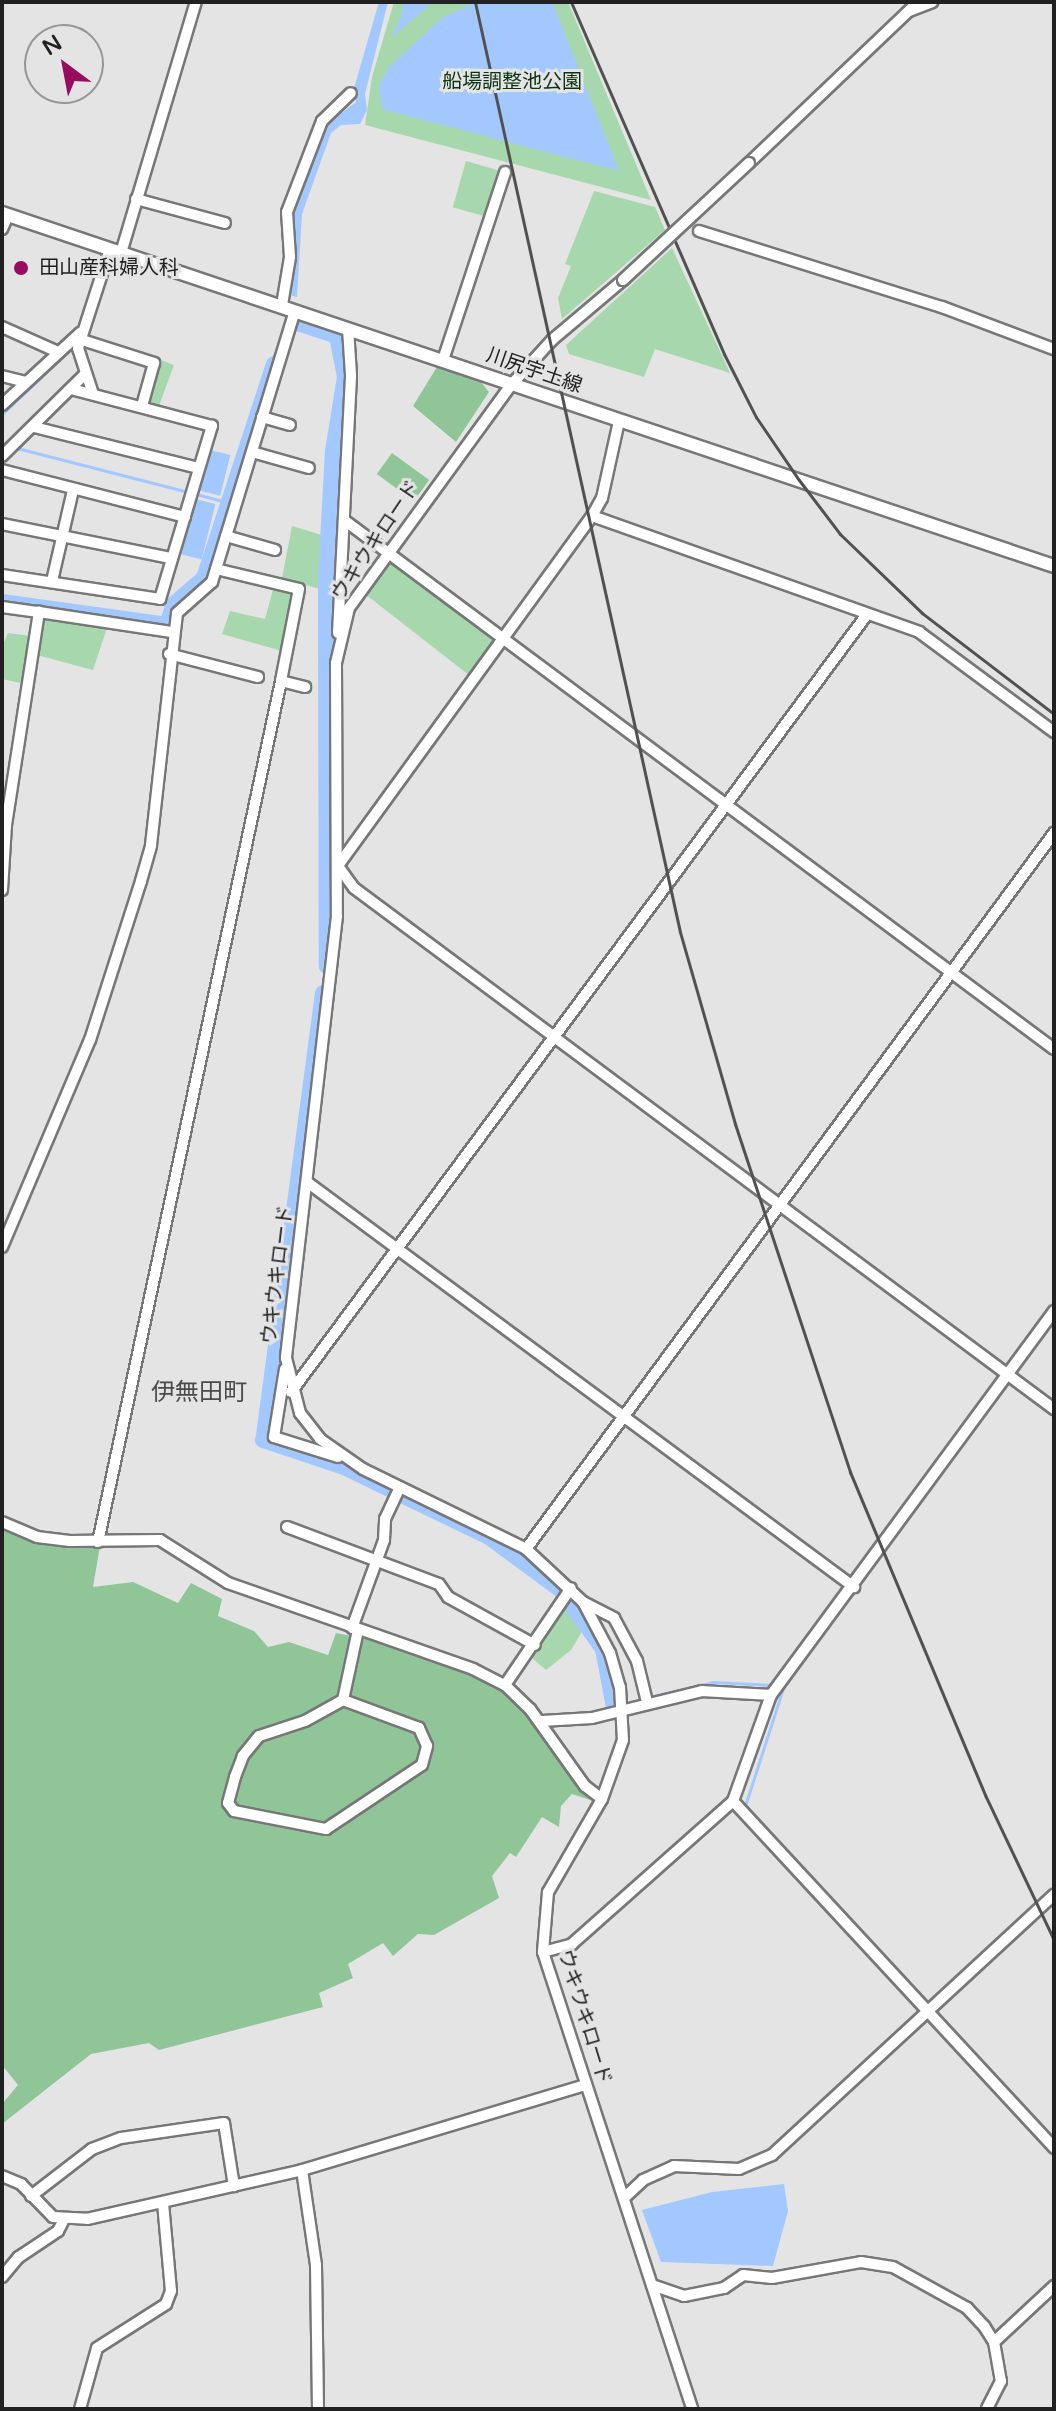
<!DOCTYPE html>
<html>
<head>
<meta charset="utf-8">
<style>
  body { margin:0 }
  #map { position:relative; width:1056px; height:2411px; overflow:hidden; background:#e4e4e5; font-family:"Varela Round","Noto Sans JP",sans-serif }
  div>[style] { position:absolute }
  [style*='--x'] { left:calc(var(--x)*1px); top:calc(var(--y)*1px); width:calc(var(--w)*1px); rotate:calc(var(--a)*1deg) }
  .green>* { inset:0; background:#a7d7ac; transform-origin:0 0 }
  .forest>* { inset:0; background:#90c697; transform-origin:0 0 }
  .water>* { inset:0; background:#a2c8ff; transform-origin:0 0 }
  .stream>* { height:3px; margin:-1.5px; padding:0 1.5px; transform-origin:1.5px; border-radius:1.5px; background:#a2c8ff }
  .river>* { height:16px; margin:-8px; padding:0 8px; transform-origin:8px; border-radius:8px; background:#a2c8ff }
  .roads { filter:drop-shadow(2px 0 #777778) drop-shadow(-2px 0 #777778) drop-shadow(0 2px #777778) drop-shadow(0 -2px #777778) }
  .minor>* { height:10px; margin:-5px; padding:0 5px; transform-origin:5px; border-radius:5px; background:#fff }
  .major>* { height:12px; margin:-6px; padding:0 6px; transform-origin:6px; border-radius:6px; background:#fff }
  .rail>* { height:3px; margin:-1.5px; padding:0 1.5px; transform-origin:1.5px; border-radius:1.5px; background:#515152 }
  .bridges { filter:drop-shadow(2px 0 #777778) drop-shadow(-2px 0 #777778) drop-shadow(0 2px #777778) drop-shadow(0 -2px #777778) }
  .minor-bridge>* { height:10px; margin:-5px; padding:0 5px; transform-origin:5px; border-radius:5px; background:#fff }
  .dots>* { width:22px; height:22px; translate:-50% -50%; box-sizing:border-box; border:4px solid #e4e4e5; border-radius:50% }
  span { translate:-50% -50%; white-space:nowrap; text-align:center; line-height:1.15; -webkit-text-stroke:6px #e4e4e5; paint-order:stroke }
  .park-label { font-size:20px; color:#0b3314 }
  .poi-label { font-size:20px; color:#212121 }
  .left { translate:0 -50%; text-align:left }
  .street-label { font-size:20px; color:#212121 }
  .quarter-label { font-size:24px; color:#4b4b4c }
  .frame { position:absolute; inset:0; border:4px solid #212121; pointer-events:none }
  .north { position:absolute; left:24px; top:24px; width:80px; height:80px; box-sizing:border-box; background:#e4e4e5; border:2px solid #969697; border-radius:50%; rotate:328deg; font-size:22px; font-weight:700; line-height:32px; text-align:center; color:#212121 }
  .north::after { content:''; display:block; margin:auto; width:28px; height:36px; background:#980c60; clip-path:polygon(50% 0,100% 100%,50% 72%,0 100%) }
</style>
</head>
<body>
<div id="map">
  <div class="green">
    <i style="clip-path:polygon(394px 2px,568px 2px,651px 200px,365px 125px,372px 77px)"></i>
    <i style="left:466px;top:161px;width:37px;height:48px;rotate:16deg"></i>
    <i style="clip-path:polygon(594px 191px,655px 207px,665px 230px,562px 319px,558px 298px,571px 266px,565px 264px)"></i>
    <i style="clip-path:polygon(672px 248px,730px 373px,655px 349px,644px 377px,569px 354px,566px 345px)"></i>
    <i style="clip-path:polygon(158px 359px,174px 365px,159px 406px,146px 402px)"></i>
    <i style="clip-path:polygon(292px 526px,325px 536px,320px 589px,282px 578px)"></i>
    <i style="left:388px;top:556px;width:137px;height:44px;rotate:38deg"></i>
    <i style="clip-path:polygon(274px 586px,296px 591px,282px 651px,222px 634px,230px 611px,265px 619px)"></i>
    <i style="clip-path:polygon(43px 616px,108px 625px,93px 670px,37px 655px)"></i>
    <i style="clip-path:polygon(8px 633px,31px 636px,25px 684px,2px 679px,2px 647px)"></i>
    <i style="clip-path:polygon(571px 1596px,586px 1625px,571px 1650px,546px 1670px,532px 1658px)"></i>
  </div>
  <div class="forest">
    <i style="clip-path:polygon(437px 367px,481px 382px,489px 392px,456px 442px,413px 406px)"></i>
    <i style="left:392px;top:453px;width:46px;height:26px;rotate:36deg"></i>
    <i style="clip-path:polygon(2px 1527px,49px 1544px,100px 1546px,93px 1587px,133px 1582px,178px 1603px,191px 1583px,222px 1599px,218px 1616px,254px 1631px,268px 1647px,289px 1642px,328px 1655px,336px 1633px,417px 1649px,501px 1689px,537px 1722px,590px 1800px,572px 1794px,561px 1806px,559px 1827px,542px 1817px,516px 1857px,510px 1853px,492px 1876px,499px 1898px,434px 1935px,418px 1934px,393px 1956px,383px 1943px,348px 1964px,353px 1978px,319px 1993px,323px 2007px,159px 2050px,149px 2043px,91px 2054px,2px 2124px,2px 2104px,18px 2085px,2px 2065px)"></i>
  </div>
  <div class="water">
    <i style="clip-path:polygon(379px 2px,388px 2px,365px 94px,367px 110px,360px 124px,341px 125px,331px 133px,302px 214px,297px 297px,290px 295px,293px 212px,323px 127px,356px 102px,354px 88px)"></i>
    <i style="clip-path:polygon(404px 2px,433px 2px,391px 38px,400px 20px)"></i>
    <i style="clip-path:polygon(476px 2px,552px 2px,619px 171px,382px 109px,379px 87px,388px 68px,442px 18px)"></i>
    <i style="left:210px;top:450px;width:21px;height:42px;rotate:14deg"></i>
    <i style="left:195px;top:499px;width:21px;height:57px;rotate:14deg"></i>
    <i style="clip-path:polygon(784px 2184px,788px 2211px,773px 2266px,661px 2262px,642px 2210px,712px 2192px)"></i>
  </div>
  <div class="stream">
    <i style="--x:2;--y:414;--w:93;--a:-43.3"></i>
    <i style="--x:13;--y:447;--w:181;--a:14.4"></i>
    <i style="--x:196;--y:494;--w:34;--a:15"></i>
    <i style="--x:650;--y:1697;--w:65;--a:-13.4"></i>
    <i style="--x:713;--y:1682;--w:59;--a:2.9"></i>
    <i style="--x:614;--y:1707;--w:30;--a:-15"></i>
    <i style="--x:745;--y:1806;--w:127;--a:-72.1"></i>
  </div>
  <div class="river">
    <i style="--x:297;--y:323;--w:42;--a:18"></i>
    <i style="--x:337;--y:336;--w:42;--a:79"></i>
    <i style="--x:345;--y:377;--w:75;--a:99.2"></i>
    <i style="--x:333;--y:451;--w:126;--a:93.2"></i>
    <i style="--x:326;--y:577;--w:389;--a:89.9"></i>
    <i style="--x:2;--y:602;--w:167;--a:7.9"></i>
    <i style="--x:167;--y:625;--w:22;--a:-72"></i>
    <i style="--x:174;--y:604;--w:40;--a:-41"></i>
    <i style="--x:204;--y:578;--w:225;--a:-71.9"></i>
    <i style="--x:323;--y:993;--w:451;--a:97.6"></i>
    <i style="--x:263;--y:1440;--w:85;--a:18.4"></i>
    <i style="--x:344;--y:1467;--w:161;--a:25.8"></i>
    <i style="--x:489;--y:1537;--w:89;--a:36.4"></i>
    <i style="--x:561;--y:1590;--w:72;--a:54.6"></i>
    <i style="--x:603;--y:1649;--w:59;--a:79.3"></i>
  </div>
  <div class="roads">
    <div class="minor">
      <i style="--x:909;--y:11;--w:25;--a:-21"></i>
      <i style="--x:749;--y:163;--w:233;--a:-43.6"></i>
      <i style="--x:136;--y:199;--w:92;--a:15.1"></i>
      <i style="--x:2;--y:229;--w:15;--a:-67"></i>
      <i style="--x:699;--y:231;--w:255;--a:17.4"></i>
      <i style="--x:942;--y:307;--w:120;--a:20.6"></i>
      <i style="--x:121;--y:253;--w:262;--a:-73.4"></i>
      <i style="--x:623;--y:280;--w:93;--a:139.8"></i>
      <i style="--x:552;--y:340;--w:61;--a:132.3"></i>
      <i style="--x:511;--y:385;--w:276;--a:126"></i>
      <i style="--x:349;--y:608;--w:57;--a:103.3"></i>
      <i style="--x:336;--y:663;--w:253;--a:89.8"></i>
      <i style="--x:337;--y:916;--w:445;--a:96.6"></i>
      <i style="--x:286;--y:1358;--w:57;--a:75.7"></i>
      <i style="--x:300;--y:1413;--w:33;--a:52"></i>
      <i style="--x:320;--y:1439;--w:52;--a:34.9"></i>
      <i style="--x:363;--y:1469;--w:182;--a:26.1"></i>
      <i style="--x:526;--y:1549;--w:78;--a:42.9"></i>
      <i style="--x:583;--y:1602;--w:58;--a:62.1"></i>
      <i style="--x:610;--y:1653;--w:35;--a:74"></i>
      <i style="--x:620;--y:1687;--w:53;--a:86.8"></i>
      <i style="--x:623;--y:1740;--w:63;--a:109.6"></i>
      <i style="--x:602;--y:1799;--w:108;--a:120.1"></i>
      <i style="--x:548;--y:1892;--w:60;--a:94.8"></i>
      <i style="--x:543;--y:1952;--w:481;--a:71.9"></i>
      <i style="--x:282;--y:305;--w:49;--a:-80.5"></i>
      <i style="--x:290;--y:257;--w:45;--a:-93.8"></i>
      <i style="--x:287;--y:212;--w:97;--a:-69"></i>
      <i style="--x:322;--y:121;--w:40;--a:-44"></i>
      <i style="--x:2;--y:327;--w:61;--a:24.1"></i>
      <i style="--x:79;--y:339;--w:79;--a:17.7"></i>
      <i style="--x:154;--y:363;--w:45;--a:105.6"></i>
      <i style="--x:443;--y:360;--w:198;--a:-71.7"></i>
      <i style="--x:2;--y:376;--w:25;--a:14"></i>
      <i style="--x:93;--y:394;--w:48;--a:-108.1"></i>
      <i style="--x:78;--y:348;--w:104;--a:-72.1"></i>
      <i style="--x:2;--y:405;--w:106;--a:-42.7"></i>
      <i style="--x:262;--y:417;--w:29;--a:16"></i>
      <i style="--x:619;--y:421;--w:79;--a:102.4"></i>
      <i style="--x:602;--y:498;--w:21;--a:119"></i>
      <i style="--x:592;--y:516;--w:432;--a:126"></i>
      <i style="--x:338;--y:866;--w:27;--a:54"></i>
      <i style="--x:354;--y:888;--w:873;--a:36.66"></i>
      <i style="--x:34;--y:427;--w:170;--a:14"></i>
      <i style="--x:252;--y:452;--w:59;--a:15.7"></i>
      <i style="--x:2;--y:456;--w:115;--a:-44.6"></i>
      <i style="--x:2;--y:470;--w:189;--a:14.4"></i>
      <i style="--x:592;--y:516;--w:347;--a:19.5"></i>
      <i style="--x:919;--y:632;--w:168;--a:36.5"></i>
      <i style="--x:344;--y:520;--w:885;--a:36.69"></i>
      <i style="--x:2;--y:524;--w:172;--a:11.4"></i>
      <i style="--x:226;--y:536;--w:51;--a:15.9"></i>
      <i style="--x:216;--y:569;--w:85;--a:13.5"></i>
      <i style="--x:299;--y:589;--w:94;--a:101.1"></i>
      <i style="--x:281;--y:681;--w:25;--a:14"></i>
      <i style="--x:2;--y:575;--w:160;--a:8.6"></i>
      <i style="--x:160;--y:599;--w:181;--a:-73.3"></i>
      <i style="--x:212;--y:426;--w:146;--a:-165.3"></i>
      <i style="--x:52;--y:581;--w:93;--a:-77"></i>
      <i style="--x:2;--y:607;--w:37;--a:8"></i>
      <i style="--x:338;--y:633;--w:258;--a:-87.1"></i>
      <i style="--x:351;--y:375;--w:46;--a:-93.7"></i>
      <i style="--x:169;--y:654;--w:92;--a:14.5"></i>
      <i style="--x:2;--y:890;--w:65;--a:-86.5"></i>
      <i style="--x:6;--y:825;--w:216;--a:-81.2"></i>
      <i style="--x:39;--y:612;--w:134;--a:8.6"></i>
      <i style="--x:307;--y:1182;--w:681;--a:36.52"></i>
      <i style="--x:2;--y:1247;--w:225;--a:-67"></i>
      <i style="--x:90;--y:1040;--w:167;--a:-72.2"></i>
      <i style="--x:141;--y:881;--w:37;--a:-74"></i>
      <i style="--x:151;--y:845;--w:233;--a:-83.6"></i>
      <i style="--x:177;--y:613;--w:47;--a:-41.5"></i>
      <i style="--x:212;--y:582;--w:283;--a:-73"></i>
      <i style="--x:285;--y:1369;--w:69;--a:99.2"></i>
      <i style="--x:274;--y:1437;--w:67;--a:17.4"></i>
      <i style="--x:291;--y:1392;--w:964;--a:-53.47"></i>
      <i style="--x:2;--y:1522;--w:38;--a:23"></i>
      <i style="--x:37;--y:1537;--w:33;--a:7"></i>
      <i style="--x:70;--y:1541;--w:90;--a:-0.6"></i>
      <i style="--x:160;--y:1540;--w:80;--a:32.3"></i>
      <i style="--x:228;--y:1583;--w:260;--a:19.3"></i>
      <i style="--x:473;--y:1669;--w:36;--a:27"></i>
      <i style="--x:505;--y:1685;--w:35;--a:44"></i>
      <i style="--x:530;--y:1709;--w:95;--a:54.5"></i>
      <i style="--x:585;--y:1786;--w:21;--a:37"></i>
      <i style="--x:287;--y:1527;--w:162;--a:20.6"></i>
      <i style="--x:439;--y:1584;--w:16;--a:55"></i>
      <i style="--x:448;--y:1597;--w:99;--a:28.9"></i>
      <i style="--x:98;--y:1542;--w:880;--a:-78"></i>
      <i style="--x:526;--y:1549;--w:890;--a:-53.59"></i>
      <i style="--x:583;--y:1602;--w:35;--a:27"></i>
      <i style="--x:614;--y:1618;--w:49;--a:61.9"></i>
      <i style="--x:637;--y:1661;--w:42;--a:76.3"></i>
      <i style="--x:352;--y:1628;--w:94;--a:-70"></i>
      <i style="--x:384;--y:1540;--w:21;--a:-87"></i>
      <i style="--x:385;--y:1519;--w:35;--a:-65"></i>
      <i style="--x:505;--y:1685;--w:117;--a:-55.8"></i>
      <i style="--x:343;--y:1700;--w:43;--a:151.1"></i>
      <i style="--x:305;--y:1721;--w:48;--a:161.9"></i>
      <i style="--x:259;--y:1736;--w:26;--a:129"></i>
      <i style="--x:243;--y:1756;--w:22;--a:111"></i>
      <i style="--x:235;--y:1777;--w:27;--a:105"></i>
      <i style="--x:228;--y:1803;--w:10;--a:53"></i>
      <i style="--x:234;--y:1811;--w:94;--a:11.1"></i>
      <i style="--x:326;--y:1829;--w:115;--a:-33.7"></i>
      <i style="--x:422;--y:1765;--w:20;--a:-75"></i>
      <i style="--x:427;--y:1746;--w:20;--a:-114"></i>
      <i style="--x:419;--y:1728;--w:81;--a:-159.8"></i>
      <i style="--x:343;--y:1700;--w:72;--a:-77.9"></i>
      <i style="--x:542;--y:1721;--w:50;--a:-3.4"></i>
      <i style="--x:592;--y:1718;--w:113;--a:-13.8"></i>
      <i style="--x:702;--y:1691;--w:69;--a:3.3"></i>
      <i style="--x:733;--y:1801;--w:473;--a:47.2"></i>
      <i style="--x:543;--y:1952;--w:30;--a:-15"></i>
      <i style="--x:572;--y:1944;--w:215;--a:-41.6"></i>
      <i style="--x:733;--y:1801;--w:113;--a:-70.3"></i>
      <i style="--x:771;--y:1695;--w:477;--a:-53.6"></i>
      <i style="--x:302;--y:2170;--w:96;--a:81.6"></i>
      <i style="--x:316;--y:2265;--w:144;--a:89.2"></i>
      <i style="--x:2;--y:2176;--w:21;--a:23"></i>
      <i style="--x:21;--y:2184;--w:46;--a:45.9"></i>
      <i style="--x:53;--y:2217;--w:34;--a:3"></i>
      <i style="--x:87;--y:2219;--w:221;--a:-12.8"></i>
      <i style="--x:302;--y:2170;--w:295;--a:-16.7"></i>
      <i style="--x:31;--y:2196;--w:77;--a:-37.6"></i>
      <i style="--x:92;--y:2149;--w:31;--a:-21"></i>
      <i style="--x:121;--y:2138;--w:104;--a:-8.3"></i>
      <i style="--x:224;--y:2123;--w:64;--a:81"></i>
      <i style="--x:624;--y:2198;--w:26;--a:-43"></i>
      <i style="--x:643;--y:2180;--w:34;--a:-24"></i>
      <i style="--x:674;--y:2166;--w:65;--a:2.6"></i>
      <i style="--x:739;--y:2169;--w:36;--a:-23"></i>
      <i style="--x:772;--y:2155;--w:384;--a:-42.7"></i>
      <i style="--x:2;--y:2277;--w:26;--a:-50"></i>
      <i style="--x:19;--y:2257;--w:47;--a:-33.7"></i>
      <i style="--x:58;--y:2231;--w:11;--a:-63"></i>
      <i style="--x:652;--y:2285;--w:34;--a:19"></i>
      <i style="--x:684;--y:2296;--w:41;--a:-11.3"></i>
      <i style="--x:724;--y:2288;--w:23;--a:-34"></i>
      <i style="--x:743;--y:2275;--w:29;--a:6"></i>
      <i style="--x:772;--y:2278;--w:90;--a:-10.2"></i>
      <i style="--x:861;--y:2262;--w:32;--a:9"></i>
      <i style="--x:893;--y:2267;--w:85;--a:29"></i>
      <i style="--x:967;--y:2308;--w:25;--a:47"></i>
      <i style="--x:984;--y:2326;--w:19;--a:58"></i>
      <i style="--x:994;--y:2342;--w:40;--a:80"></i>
      <i style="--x:1001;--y:2381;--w:31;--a:117"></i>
      <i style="--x:994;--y:2342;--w:82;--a:-43"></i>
      <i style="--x:80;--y:2409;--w:63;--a:-74.4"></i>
      <i style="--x:97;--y:2348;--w:82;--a:-32.5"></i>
      <i style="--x:166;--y:2304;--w:14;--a:-69"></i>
      <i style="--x:171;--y:2291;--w:88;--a:-95.2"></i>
    </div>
    <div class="major">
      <i style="--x:2;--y:213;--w:1110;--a:18.55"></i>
    </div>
  </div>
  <div class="rail">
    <i style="--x:475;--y:2;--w:952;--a:77.57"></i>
    <i style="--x:680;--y:932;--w:200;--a:74"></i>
    <i style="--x:735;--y:1124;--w:367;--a:71.7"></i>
    <i style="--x:850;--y:1472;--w:352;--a:67.3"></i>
    <i style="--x:986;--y:1797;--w:158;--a:64.6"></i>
    <i style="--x:571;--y:2;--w:384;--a:66.5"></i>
    <i style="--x:724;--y:354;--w:71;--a:63.1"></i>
    <i style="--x:756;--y:417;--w:76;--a:55.7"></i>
    <i style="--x:799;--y:480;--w:68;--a:52.8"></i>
    <i style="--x:840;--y:534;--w:114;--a:43.9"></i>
    <i style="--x:922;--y:613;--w:166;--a:37.4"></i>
  </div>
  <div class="bridges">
    <div class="minor-bridge">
      <i style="--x:623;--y:280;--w:172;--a:-42.9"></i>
    </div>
  </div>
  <div class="dots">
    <i style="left:21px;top:268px;background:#980c60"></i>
  </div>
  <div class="park-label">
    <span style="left:512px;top:82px">船場調整池公園</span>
  </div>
  <div class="poi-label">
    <span class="left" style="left:39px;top:268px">田山産科婦人科</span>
  </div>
  <div class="street-label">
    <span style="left:534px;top:371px;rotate:19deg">川尻宇土線</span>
    <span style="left:376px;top:541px;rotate:-56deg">ウキウキロード</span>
    <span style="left:278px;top:1275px;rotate:-83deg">ウキウキロード</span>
    <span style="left:584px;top:2017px;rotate:73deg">ウキウキロード</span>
  </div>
  <div class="quarter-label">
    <span style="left:199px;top:1393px">伊無田町</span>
  </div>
  <div class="frame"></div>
  <div class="north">N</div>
</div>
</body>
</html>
